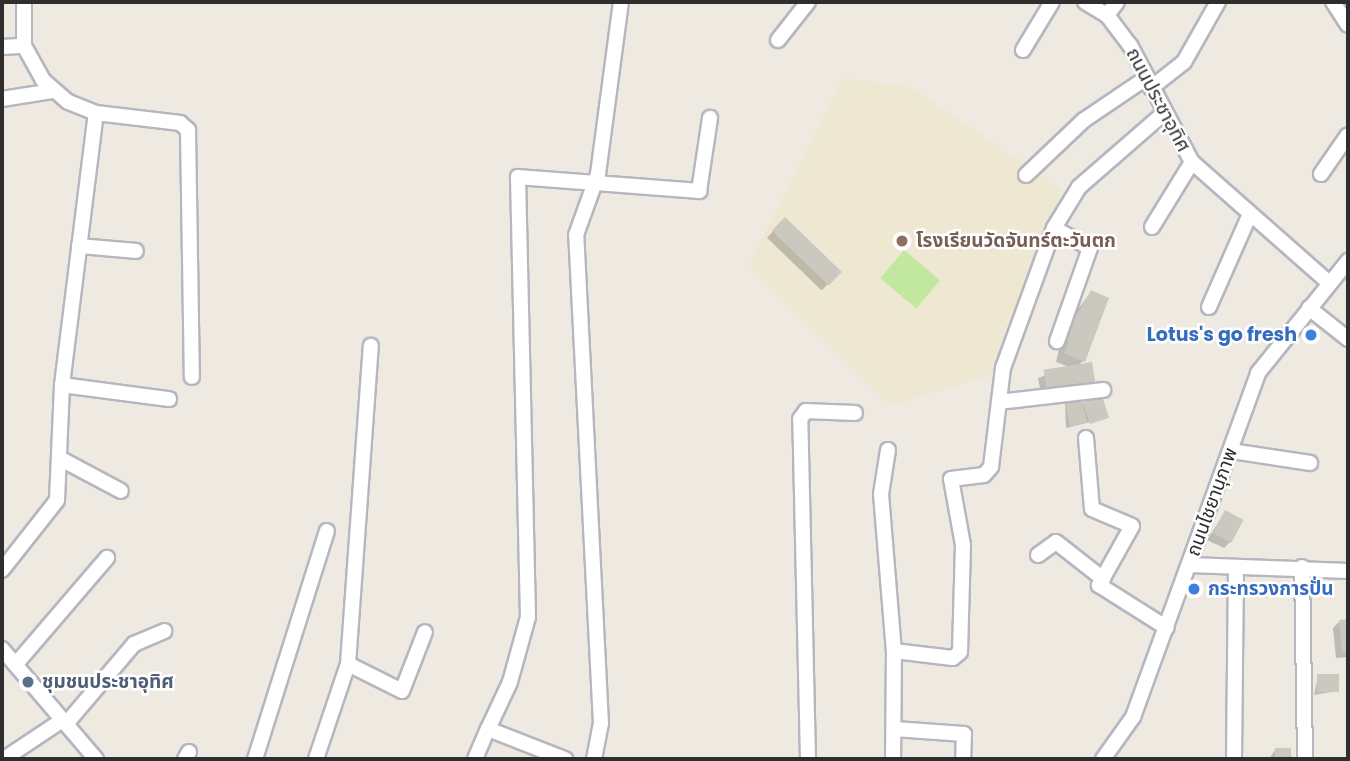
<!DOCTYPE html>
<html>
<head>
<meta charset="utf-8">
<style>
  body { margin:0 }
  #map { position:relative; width:1350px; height:761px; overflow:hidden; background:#eeeae1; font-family:Poppins,"Noto Sans Thai",sans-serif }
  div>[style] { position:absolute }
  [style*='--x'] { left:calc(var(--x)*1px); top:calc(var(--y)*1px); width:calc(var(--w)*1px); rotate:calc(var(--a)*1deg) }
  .education>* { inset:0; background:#eee8d2 }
  .pitch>* { inset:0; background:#c1e89e; transform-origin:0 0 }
  .shadow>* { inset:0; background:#0003; transform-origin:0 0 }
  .building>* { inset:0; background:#cac8bf; transform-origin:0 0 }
  .roads { filter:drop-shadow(2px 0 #b5b6c0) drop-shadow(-2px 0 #b5b6c0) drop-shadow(0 2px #b5b6c0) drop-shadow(0 -2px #b5b6c0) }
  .minor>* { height:14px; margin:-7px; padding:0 7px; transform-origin:7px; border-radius:7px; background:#fff }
  .dots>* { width:19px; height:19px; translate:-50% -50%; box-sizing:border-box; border:4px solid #fff; border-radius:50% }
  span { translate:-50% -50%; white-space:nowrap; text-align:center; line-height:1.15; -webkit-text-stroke:5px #fff; paint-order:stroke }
  .street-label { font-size:19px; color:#2e2e2e }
  .education-label { font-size:19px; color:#785e54; font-weight:700 }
  .left { translate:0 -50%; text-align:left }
  .shop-label { font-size:19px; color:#366cbe; font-weight:700 }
  .right { translate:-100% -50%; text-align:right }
  .service-label { font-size:19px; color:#4e5e75; font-weight:700 }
  .frame { position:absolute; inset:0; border:4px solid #2e2e2e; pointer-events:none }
</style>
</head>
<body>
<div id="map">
  <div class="education">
    <i style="clip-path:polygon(843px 78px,911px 87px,1062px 190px,994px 374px,891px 406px,748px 265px)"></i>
  </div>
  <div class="pitch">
    <i style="left:904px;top:250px;width:47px;height:37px;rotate:40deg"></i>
  </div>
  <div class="shadow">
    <i style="left:785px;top:219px;width:76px;height:26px;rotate:44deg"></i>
    <i style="clip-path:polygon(1091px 292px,1083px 361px,1042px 399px,1038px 378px,1069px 367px,1056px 362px,1065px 326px)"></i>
    <i style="clip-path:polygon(1065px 403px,1084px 403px,1107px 418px,1066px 428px)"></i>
    <i style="clip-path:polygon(1225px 512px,1230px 542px,1224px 548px,1207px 540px)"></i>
    <i style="clip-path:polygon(1340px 621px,1348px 631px,1348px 657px,1336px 658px,1333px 628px)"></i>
    <i style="clip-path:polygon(1318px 676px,1337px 691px,1314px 695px)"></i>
    <i style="clip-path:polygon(1290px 749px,1292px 759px,1269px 759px,1275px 750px)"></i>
  </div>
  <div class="building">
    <i style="left:785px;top:217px;width:79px;height:19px;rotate:44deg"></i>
    <i style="clip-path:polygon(1091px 290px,1109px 298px,1085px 362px,1064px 353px,1069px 341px,1063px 339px)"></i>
    <i style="left:1092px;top:362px;width:24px;height:49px;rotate:81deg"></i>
    <i style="left:1102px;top:396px;width:23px;height:20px;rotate:72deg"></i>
    <i style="left:1081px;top:397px;width:26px;height:17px;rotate:77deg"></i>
    <i style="left:1225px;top:510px;width:21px;height:26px;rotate:28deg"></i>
    <i style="clip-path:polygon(1348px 619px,1348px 652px,1342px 652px,1339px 620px)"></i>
    <i style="left:1339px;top:674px;width:18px;height:22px;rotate:90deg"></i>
    <i style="left:1275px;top:748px;width:16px;height:11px"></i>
  </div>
  <div class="roads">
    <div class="minor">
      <i style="--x:1085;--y:2;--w:26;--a:31"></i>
      <i style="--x:1107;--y:15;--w:38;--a:53"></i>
      <i style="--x:1130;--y:45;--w:132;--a:62.1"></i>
      <i style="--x:1192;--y:162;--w:181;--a:41.4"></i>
      <i style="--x:1333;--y:2;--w:27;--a:57"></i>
      <i style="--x:1107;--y:15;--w:16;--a:-52"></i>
      <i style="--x:778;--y:40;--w:48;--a:-51.7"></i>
      <i style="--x:2;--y:47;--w:22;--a:-3"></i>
      <i style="--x:1023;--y:50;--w:56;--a:-58.9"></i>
      <i style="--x:1151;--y:88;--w:42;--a:-38.2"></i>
      <i style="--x:1184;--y:62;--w:69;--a:-60.5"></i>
      <i style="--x:2;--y:99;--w:52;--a:-8.9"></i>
      <i style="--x:96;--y:113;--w:85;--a:6.8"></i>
      <i style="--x:180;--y:123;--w:11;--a:41"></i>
      <i style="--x:188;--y:130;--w:247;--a:89.1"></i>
      <i style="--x:1321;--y:174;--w:47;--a:-55.3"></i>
      <i style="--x:1026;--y:175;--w:80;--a:-43.5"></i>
      <i style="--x:1084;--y:120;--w:75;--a:-34.1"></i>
      <i style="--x:1152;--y:227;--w:76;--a:-58.4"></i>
      <i style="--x:1054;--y:228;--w:41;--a:29.1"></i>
      <i style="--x:1090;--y:248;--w:99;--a:109.5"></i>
      <i style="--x:79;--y:246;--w:57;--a:5"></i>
      <i style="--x:1209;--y:307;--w:102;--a:-66.2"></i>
      <i style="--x:1309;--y:308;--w:50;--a:38.5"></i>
      <i style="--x:62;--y:385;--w:108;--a:7.5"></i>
      <i style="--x:999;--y:402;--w:105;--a:-6.6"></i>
      <i style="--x:1086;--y:438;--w:71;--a:85.2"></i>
      <i style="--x:1092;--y:509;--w:43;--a:23"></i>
      <i style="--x:1132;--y:526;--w:68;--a:119.2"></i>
      <i style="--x:1099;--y:585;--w:80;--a:32.3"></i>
      <i style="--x:888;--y:450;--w:45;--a:99"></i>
      <i style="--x:881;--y:494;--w:158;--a:85.3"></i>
      <i style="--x:894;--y:651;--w:108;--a:90.5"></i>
      <i style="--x:1231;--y:451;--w:80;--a:8.6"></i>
      <i style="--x:59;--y:458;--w:70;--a:28"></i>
      <i style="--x:1038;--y:555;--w:22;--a:-36"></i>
      <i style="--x:1056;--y:542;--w:60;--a:38.2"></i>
      <i style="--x:1190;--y:565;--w:158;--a:2.2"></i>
      <i style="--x:1302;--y:567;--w:192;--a:89.1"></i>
      <i style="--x:2;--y:570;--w:89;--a:-51.8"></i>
      <i style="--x:57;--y:500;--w:115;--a:-87.5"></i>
      <i style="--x:62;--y:385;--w:274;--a:-82.9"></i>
      <i style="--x:96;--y:113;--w:31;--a:-158"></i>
      <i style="--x:67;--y:101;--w:32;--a:-139"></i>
      <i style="--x:43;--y:80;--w:39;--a:-119"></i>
      <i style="--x:24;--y:46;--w:44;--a:-90"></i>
      <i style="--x:2;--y:649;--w:145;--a:49.5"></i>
      <i style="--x:894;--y:651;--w:59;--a:6.8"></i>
      <i style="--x:953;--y:658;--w:9;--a:-41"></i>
      <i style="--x:960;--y:652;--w:107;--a:-88.4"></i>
      <i style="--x:963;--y:545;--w:67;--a:-100.3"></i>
      <i style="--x:951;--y:479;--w:33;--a:-7"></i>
      <i style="--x:984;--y:475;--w:11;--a:-49"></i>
      <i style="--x:991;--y:467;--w:100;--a:-83.1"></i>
      <i style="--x:1003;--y:368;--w:149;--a:-70"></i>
      <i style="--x:1054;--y:228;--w:48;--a:-58.6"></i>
      <i style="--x:1079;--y:187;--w:113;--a:-41"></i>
      <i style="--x:16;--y:664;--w:140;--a:-49.4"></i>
      <i style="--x:348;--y:664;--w:60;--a:26.6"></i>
      <i style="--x:402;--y:691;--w:63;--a:-68.7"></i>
      <i style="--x:66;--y:724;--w:105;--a:-49.6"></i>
      <i style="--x:134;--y:644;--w:33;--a:-23"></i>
      <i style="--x:488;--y:729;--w:52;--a:-64.9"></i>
      <i style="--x:510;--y:682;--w:67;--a:-74.5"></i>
      <i style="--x:528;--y:617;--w:440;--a:-91.3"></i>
      <i style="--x:518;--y:177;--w:182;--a:4.4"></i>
      <i style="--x:699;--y:191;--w:74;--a:-81.4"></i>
      <i style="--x:895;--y:729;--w:69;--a:4.1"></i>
      <i style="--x:964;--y:734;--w:25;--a:92"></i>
      <i style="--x:4;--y:759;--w:69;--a:-33.7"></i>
      <i style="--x:185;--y:759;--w:8;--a:-60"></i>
      <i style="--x:255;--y:759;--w:239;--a:-72.5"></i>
      <i style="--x:316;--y:759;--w:100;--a:-71.4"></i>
      <i style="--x:348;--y:664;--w:319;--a:-85.9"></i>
      <i style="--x:475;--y:759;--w:33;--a:-67"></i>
      <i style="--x:488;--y:729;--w:83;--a:21.3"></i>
      <i style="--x:594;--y:759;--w:36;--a:-79"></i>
      <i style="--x:601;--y:724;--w:490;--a:-92.9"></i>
      <i style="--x:576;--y:235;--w:65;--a:-70.2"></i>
      <i style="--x:598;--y:174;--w:174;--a:-82.4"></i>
      <i style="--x:808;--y:759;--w:340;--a:-91.3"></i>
      <i style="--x:800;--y:419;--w:10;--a:-53"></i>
      <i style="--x:806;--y:411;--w:49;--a:2.3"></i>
      <i style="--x:1103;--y:759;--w:52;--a:-54.5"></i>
      <i style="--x:1133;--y:717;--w:366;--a:-70"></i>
      <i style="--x:1258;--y:373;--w:144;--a:-51.2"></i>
      <i style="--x:1234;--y:759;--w:189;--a:-89.4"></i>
    </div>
  </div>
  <div class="dots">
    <i style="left:902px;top:241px;background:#8d6e63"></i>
    <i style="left:1311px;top:335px;background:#3f7fe0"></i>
    <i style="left:1194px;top:589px;background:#3f7fe0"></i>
    <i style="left:28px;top:682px;background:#5c6f8a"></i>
  </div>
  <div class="street-label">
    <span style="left:1158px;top:100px;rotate:62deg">ถนนประชาอุทิศ</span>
    <span style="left:1212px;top:502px;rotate:-70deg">ถนนไชยานุภาพ</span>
  </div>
  <div class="education-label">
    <span class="left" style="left:916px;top:241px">โรงเรียนวัดจันทร์ตะวันตก</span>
  </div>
  <div class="shop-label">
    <span class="right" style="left:1297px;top:335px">Lotus's go fresh</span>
    <span class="left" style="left:1208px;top:589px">กระทรวงการปั่น</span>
  </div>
  <div class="service-label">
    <span class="left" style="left:42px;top:682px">ชุมชนประชาอุทิศ</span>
  </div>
  <div class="frame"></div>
</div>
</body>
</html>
